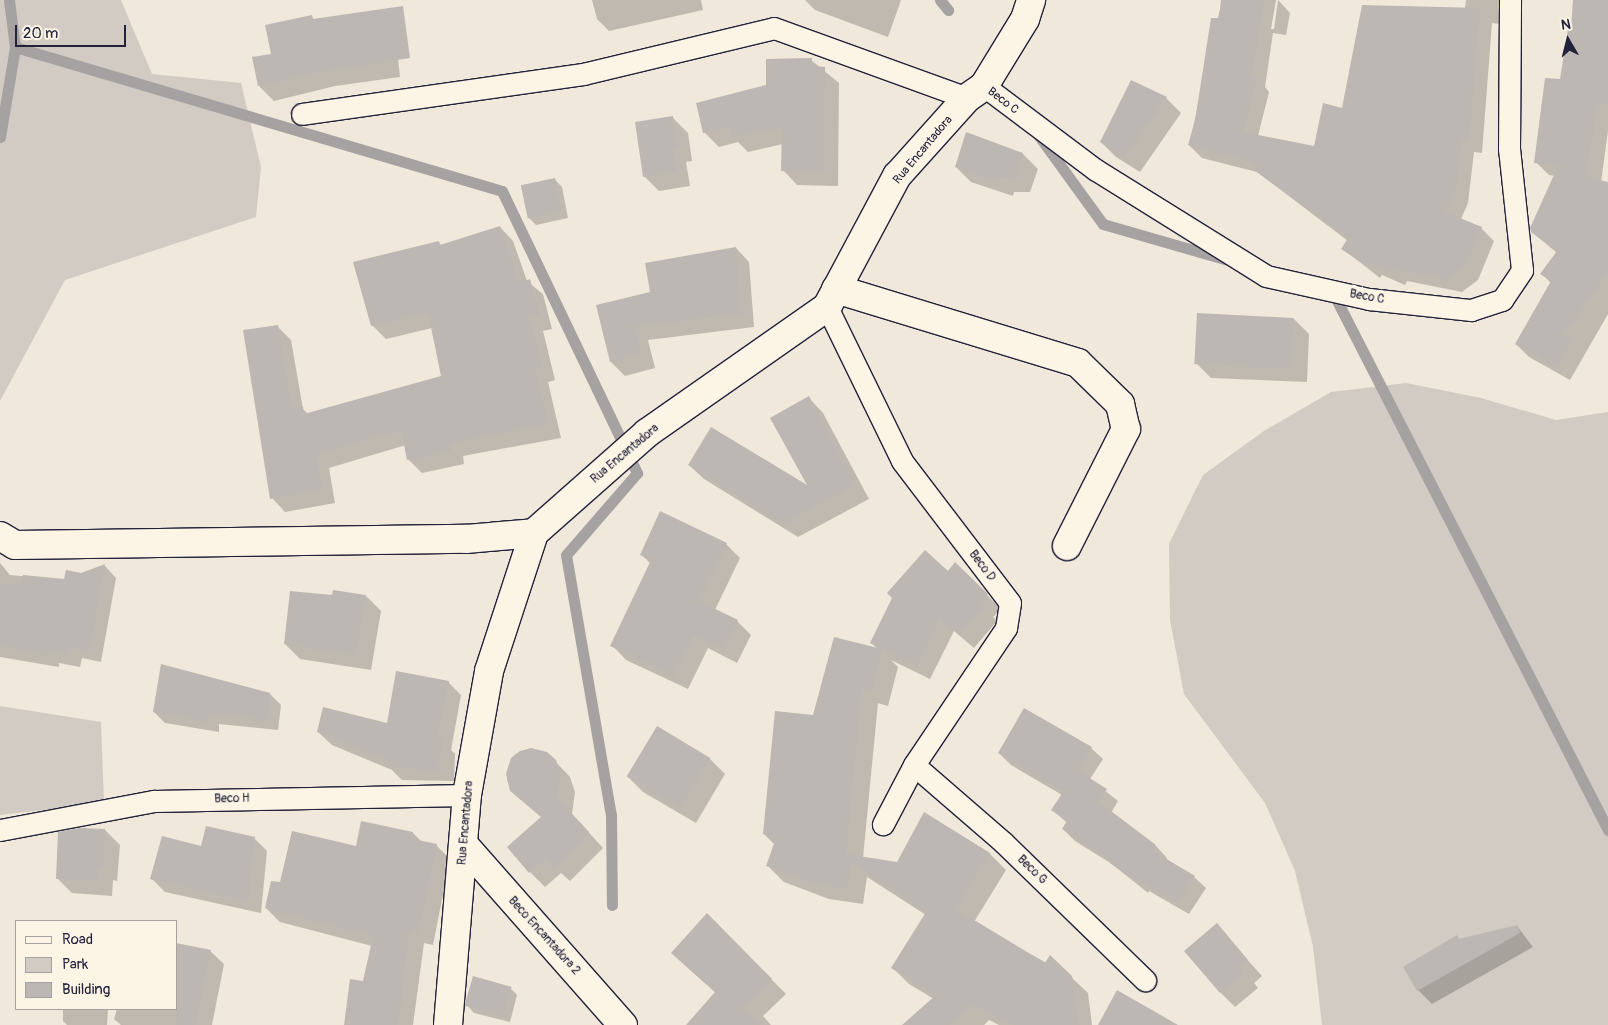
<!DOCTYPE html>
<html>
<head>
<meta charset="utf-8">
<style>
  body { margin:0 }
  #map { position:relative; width:1608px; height:1025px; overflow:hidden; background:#efe8db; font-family:Pangolin,sans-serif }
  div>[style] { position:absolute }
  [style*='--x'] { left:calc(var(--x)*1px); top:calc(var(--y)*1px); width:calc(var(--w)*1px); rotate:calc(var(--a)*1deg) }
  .green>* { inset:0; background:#d1cbc3 }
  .shadow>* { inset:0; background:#0003 }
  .stream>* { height:11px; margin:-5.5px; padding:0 5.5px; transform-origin:5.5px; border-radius:5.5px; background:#a6a2a2 }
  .building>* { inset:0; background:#bcb7b3; transform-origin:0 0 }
  .roads { filter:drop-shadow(1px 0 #22223b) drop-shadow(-1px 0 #22223b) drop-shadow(0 1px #22223b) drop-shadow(0 -1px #22223b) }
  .service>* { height:21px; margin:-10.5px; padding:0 10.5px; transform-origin:10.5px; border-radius:10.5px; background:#fcf5e5 }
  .minor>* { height:28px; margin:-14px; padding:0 14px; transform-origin:14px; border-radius:14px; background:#fcf5e5 }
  span { translate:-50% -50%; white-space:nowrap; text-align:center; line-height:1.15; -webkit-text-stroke:5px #fcf5e5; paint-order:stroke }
  .street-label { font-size:12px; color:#22223b }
  .legend { position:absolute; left:15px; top:920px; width:162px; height:90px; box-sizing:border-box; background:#fcf5e5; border:1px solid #a5a1a1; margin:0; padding:6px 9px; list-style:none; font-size:15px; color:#22223b }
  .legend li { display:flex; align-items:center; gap:10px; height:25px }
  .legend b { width:25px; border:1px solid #a5a1a1 }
  .north { position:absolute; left:1543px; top:15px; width:50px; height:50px; -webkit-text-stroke:4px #fcf5e5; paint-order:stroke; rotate:352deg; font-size:14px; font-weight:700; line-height:20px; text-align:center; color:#22223b }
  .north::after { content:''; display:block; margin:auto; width:18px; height:22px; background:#22223b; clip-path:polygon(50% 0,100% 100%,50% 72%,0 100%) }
  .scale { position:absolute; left:15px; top:25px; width:111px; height:22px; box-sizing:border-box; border:2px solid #22223b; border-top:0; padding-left:6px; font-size:15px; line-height:18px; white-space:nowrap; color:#22223b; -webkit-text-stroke:4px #fcf5e5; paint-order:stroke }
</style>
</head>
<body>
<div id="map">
  <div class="green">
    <i style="clip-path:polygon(0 0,121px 0,152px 74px,241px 83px,261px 167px,256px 217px,65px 280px,0 401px)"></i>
    <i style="clip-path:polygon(1406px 383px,1481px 398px,1556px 420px,1608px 412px,1608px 1025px,1322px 1025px,1313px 947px,1295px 871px,1265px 803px,1184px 694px,1170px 620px,1169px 544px,1203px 475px,1264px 431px,1331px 392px)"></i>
    <i style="clip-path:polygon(0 706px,101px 722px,104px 803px,0 815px)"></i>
  </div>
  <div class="shadow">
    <i style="clip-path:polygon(592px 0,701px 0,703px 10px,609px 31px,597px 19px)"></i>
    <i style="clip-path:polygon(805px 0,901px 0,888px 37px,815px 10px)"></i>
    <i style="clip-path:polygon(evenodd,1222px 0,1278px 0,1290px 13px,1286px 35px,1273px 33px,1265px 87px,1269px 92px,1258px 136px,1315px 148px,1343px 109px,1465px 9px,1466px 0,1511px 0,1508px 25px,1492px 23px,1482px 153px,1474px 152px,1468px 203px,1461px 219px,1481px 228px,1494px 241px,1478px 280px,1462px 292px,1407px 281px,1405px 285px,1382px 275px,1380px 278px,1343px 249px,1348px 241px,1257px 172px,1202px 158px,1189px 145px,1222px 0,1276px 0,1278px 0,1274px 29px,1271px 29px,1276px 0)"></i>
    <i style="clip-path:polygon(1575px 0,1608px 0,1608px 131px,1599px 197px,1608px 215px,1608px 314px,1570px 380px,1529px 357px,1516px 344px,1551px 283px,1542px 274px,1557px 253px,1532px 232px,1555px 176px,1549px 175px,1536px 162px,1561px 81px,1572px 30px)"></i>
    <i style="clip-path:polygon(397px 50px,400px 77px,335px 86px,274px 101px,259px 86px,254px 58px)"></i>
    <i style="clip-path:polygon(811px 60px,839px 83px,838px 186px,797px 185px,783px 170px,783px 144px,748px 152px,738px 142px,719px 147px,704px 132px,767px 86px)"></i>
    <i style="clip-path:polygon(1166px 98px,1181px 113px,1140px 172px,1116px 157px,1101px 142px)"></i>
    <i style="clip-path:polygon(673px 118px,688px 133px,692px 161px,686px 162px,690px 186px,659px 191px,644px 176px)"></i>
    <i style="clip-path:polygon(967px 134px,1023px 154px,1038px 169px,1030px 192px,1014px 192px,1013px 196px,971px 182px,956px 167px)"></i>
    <i style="clip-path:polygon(555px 180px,562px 187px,568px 218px,536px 225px,528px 217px)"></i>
    <i style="clip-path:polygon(500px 227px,513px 241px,527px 281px,543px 294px,552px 329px,543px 331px,555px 380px,548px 382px,561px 438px,463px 456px,464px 464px,422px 473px,408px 459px,406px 445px,329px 468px,335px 503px,285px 512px,272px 498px,277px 326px,291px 340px,303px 409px,308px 414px,442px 377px,432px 328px,386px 339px,372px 325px,438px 242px,442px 246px)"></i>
    <i style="clip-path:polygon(736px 248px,749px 262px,754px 327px,648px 340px,655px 368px,625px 376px,611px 362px,652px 293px)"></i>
    <i style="clip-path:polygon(1294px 319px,1309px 334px,1307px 382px,1211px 378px,1196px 363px)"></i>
    <i style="clip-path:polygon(809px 398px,823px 413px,869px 499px,798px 537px,704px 479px,689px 465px,810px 489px)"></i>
    <i style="clip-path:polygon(726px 544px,740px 558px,715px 610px,737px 621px,751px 635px,737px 663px,708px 648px,688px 689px,626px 660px,612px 645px,651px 564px,641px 554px)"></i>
    <i style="clip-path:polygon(0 563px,10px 575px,65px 580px,105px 566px,116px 578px,101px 662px,82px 658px,80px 667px,59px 663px,59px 667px,0 657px)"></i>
    <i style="clip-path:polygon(956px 564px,1001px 609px,993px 617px,997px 621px,974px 648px,954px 631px,930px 679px,891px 660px,898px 667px,888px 706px,878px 703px,863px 858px,897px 864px,925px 814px,990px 854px,1006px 870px,974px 922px,1071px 977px,1088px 993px,1092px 1025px,999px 1025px,989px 1020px,984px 1025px,929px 1025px,934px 999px,909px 984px,893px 968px,926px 915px,867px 877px,863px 904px,829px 899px,784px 882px,768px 866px,775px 845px,764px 834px,814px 716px,878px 650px,871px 642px)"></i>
    <i style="clip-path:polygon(333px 596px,366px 596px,381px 611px,371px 670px,300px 659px,285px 644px)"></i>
    <i style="clip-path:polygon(448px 682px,461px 695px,451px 750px,455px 754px,454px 781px,402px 780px,392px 770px,332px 745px,318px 732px,388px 725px)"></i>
    <i style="clip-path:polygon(270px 694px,281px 705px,278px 730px,219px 724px,219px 732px,165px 723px,154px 712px)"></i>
    <i style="clip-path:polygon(657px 728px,710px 759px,725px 774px,696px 823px,643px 792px,628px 777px)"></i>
    <i style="clip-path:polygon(1091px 748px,1103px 759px,1090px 779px,1118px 801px,1111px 813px,1156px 846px,1167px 858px,1166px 860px,1194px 877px,1206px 888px,1189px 914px,1149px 891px,1148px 893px,1112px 864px,1075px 841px,1063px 829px,1067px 823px,1053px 810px,1062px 795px,1011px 765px,999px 753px)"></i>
    <i style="clip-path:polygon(555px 761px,570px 777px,575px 792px,572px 814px,603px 848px,570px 881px,561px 873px,545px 887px,530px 872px,542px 818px,515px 795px,507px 780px,509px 764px)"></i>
    <i style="clip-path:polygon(80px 829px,105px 830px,120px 845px,117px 881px,113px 880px,112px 896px,72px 893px,57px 878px)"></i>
    <i style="clip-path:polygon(413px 833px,422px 842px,436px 845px,450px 859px,433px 945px,424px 943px,413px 1025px,347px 1025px,364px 983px,372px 946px,280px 922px,266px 908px,281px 884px,356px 847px)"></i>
    <i style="clip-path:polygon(254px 838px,267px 851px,261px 913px,165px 892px,152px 879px,202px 848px)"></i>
    <i style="clip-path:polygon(707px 915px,786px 994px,763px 1016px,771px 1025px,687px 1025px,716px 993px,688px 968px)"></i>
    <i style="clip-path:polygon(1216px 925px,1262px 976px,1254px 983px,1258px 988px,1235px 1007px,1221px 993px)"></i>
    <i style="clip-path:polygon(1517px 926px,1533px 947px,1432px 1004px,1418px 990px,1404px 967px)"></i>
    <i style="clip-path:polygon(210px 951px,224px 964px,212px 1025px,121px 1025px,114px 1019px,117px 1009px,176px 1009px)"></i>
    <i style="clip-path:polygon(510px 988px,517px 995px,510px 1022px,474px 1013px,467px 1005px)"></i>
    <i style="clip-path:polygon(63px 1009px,108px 1009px,107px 1025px,67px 1025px,63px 1021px)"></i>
  </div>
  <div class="stream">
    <i style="--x:940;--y:0;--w:13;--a:51"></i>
    <i style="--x:15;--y:47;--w:508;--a:16.47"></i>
    <i style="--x:502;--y:191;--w:313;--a:64.4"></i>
    <i style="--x:637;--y:473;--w:108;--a:130.9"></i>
    <i style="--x:566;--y:555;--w:264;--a:80.2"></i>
    <i style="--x:611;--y:815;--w:90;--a:89.4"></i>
    <i style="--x:1039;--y:136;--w:109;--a:54"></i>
    <i style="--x:1103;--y:224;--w:130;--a:16.1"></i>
    <i style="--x:0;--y:137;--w:91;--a:-80.5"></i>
    <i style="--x:15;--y:47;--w:47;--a:-97.3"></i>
    <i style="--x:1332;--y:291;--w:606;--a:62.88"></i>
  </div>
  <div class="building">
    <i style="clip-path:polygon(1221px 0,1264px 0,1252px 76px,1257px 78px,1243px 132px,1314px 146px,1323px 103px,1342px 108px,1362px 5px,1480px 8px,1469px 140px,1462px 139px,1456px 189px,1445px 212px,1482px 227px,1465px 267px,1449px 280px,1394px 269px,1392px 273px,1369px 263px,1367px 266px,1341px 249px,1348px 238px,1254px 170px,1256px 163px,1188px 145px,1195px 121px,1211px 18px,1219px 18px)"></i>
    <i style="clip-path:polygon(1573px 0,1608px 0,1608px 104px,1597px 104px,1587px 177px,1608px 182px,1608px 273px,1563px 335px,1572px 341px,1557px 368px,1515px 344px,1551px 281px,1540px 274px,1557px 251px,1531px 232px,1530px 228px,1558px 166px,1534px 163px,1545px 78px,1560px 79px,1568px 29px,1571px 29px)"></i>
    <i style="clip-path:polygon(403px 6px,410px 58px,320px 72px,258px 86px,252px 57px,271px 54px,265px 25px,312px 15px,313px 19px)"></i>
    <i style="clip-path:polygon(812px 58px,812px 66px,825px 67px,824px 172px,781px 171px,782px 127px,732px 138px,729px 127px,703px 133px,696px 103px,766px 85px,766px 59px)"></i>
    <i style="clip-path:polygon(1131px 80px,1167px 97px,1124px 158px,1100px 142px)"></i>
    <i style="clip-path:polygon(673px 116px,677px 146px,672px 147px,676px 171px,643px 177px,635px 122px)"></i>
    <i style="clip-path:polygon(966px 132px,1023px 153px,1015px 178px,999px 178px,998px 182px,955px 167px)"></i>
    <i style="left:555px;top:178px;width:34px;height:35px;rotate:78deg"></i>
    <i style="clip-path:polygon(500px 226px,519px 283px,530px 279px,540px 316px,530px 317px,542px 367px,535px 368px,548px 424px,450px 443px,451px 451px,407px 460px,401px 430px,316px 454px,323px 490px,270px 499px,243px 330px,278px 325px,292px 409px,303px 407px,304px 414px,441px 376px,428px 313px,371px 326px,353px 262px,439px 241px,440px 245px)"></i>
    <i style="clip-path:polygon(736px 247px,741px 314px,635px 326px,642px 354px,610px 362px,596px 305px,650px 292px,645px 263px)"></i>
    <i style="left:1197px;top:313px;width:97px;height:51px;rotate:3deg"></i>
    <i style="clip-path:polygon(809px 396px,856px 484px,783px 524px,688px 465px,711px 427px,807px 485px,770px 418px)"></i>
    <i style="clip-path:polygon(660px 511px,727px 543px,699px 601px,738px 620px,723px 650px,694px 635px,673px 676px,610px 646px,651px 560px,640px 555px)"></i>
    <i style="clip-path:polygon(925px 550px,948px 571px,955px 562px,988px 594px,980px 603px,984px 607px,959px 635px,940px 618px,917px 667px,870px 643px,892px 598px,887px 593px)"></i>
    <i style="clip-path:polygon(105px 564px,90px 651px,70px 646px,68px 655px,47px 651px,47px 656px,0 645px,0 583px,21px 584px,23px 575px,64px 579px,66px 570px,81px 573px)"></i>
    <i style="clip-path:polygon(333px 590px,366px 595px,356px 656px,284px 644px,290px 591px,332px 595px)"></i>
    <i style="clip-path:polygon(834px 637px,882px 649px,872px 690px,862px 688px,846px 854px,897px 862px,924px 812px,990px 853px,956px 909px,1045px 963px,1050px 955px,1072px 976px,1079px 1025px,1012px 1025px,973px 1005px,950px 1025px,902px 1025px,936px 995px,891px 968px,926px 912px,851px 862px,847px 889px,812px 883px,766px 866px,776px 838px,763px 834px,775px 711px,813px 715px)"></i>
    <i style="clip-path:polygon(161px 664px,270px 693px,268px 720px,209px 713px,209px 722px,153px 712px)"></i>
    <i style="clip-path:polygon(396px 671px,449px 681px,437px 739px,442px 740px,438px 771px,388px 767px,388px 761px,317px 732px,323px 707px,387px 723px)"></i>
    <i style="clip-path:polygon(1024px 708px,1092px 747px,1065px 789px,1077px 770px,1107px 789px,1099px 802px,1156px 845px,1153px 851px,1195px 876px,1177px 903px,1137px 880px,1136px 882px,1110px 863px,1112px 861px,1062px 829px,1067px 821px,1051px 810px,1063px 792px,998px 753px)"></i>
    <i style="left:657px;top:726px;width:62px;height:59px;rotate:31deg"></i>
    <i style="clip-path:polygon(531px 748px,547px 752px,556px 760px,560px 776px,557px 804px,560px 801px,589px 832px,554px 868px,547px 858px,529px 873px,507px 847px,542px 816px,510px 791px,506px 774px,511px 758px,520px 751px)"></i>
    <i style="clip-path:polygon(361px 821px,413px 832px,412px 839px,437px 844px,419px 931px,410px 930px,398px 1025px,344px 1025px,350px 979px,363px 981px,373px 936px,265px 908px,271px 881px,280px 882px,292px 831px,356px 846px)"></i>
    <i style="clip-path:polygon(206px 826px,255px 837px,248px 901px,150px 879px,162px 836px,201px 846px)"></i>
    <i style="clip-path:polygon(80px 828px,105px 829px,103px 867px,99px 866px,98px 881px,56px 879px,58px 832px)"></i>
    <i style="clip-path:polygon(707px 913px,772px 979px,741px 1009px,760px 1025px,686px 1025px,715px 992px,671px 953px)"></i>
    <i style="clip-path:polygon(1217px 923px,1248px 960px,1240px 967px,1244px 973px,1220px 993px,1184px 951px)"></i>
    <i style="clip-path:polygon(1517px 925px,1520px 933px,1417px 991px,1403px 967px,1457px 935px,1459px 939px)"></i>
    <i style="clip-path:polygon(176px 943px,211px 950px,196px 1025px,176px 1025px)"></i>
    <i style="left:473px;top:976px;width:40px;height:31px;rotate:16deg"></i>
    <i style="clip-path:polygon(1117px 990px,1178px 1025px,1098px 1025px)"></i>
  </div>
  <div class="roads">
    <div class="service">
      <i style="--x:984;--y:86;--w:140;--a:36.9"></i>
      <i style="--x:1096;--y:170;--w:200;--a:31.9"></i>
      <i style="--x:1266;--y:276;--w:106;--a:12.6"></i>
      <i style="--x:1369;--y:299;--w:103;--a:6.2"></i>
      <i style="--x:1471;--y:310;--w:33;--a:-18"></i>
      <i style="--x:1502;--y:300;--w:36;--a:-56"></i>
      <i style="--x:1522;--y:270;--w:122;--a:-96.1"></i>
      <i style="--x:1509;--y:149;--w:149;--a:-89.6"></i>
      <i style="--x:302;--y:114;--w:284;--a:-8.1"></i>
      <i style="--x:583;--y:74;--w:196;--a:-13.5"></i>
      <i style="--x:774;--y:28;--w:205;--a:19.9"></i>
      <i style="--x:827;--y:307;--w:171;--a:64"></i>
      <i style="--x:902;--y:461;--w:178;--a:52.7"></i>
      <i style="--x:1010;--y:603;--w:25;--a:99"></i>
      <i style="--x:1006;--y:628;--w:165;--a:123.9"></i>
      <i style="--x:914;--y:765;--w:67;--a:117.7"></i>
      <i style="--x:914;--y:765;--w:119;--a:40.9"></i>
      <i style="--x:1004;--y:843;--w:197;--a:44.2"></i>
      <i style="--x:0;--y:830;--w:157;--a:-10.7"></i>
      <i style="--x:154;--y:801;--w:313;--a:-1.1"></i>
    </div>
    <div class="minor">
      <i style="--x:836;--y:289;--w:253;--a:17"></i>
      <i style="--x:1078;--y:363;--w:59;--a:44.3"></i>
      <i style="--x:1120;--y:404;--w:26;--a:77"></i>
      <i style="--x:1126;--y:429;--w:131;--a:116.8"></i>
      <i style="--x:0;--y:536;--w:17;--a:31"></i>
      <i style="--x:15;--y:545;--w:451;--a:-0.8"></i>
      <i style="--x:466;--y:539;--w:68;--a:-5"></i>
      <i style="--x:465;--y:846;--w:239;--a:48.6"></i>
      <i style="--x:448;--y:1025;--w:231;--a:-85.3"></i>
      <i style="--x:467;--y:795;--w:126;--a:-79.9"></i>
      <i style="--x:489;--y:671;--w:145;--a:-71.9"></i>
      <i style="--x:534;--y:533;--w:151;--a:-41.5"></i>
      <i style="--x:647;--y:433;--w:220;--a:-35"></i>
      <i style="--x:827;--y:307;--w:149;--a:-61.9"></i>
      <i style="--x:897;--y:176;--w:105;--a:-48.1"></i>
      <i style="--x:967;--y:98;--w:21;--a:-35"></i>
      <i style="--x:984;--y:86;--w:79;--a:-58.5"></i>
      <i style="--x:1025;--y:19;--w:20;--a:-72"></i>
    </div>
  </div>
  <div class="street-label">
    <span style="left:1003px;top:101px;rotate:37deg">Beco C</span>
    <span style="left:923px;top:150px;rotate:-50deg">Rua Encantadora</span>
    <span style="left:1367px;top:297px;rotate:10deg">Beco C</span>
    <span style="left:625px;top:454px;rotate:-40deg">Rua Encantadora</span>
    <span style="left:982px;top:566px;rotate:53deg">Beco D</span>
    <span style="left:232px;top:799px;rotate:-1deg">Beco H</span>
    <span style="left:466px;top:823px;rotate:-85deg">Rua Encantadora</span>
    <span style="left:1032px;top:870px;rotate:44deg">Beco G</span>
    <span style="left:544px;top:936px;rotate:48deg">Beco Encantadora 2</span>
  </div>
  <ul class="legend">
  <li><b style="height:6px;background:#fcf5e5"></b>Road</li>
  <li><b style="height:14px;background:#d1cbc3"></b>Park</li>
  <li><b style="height:14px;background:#bcb7b3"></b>Building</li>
  </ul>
  <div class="north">N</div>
  <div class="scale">20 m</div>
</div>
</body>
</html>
